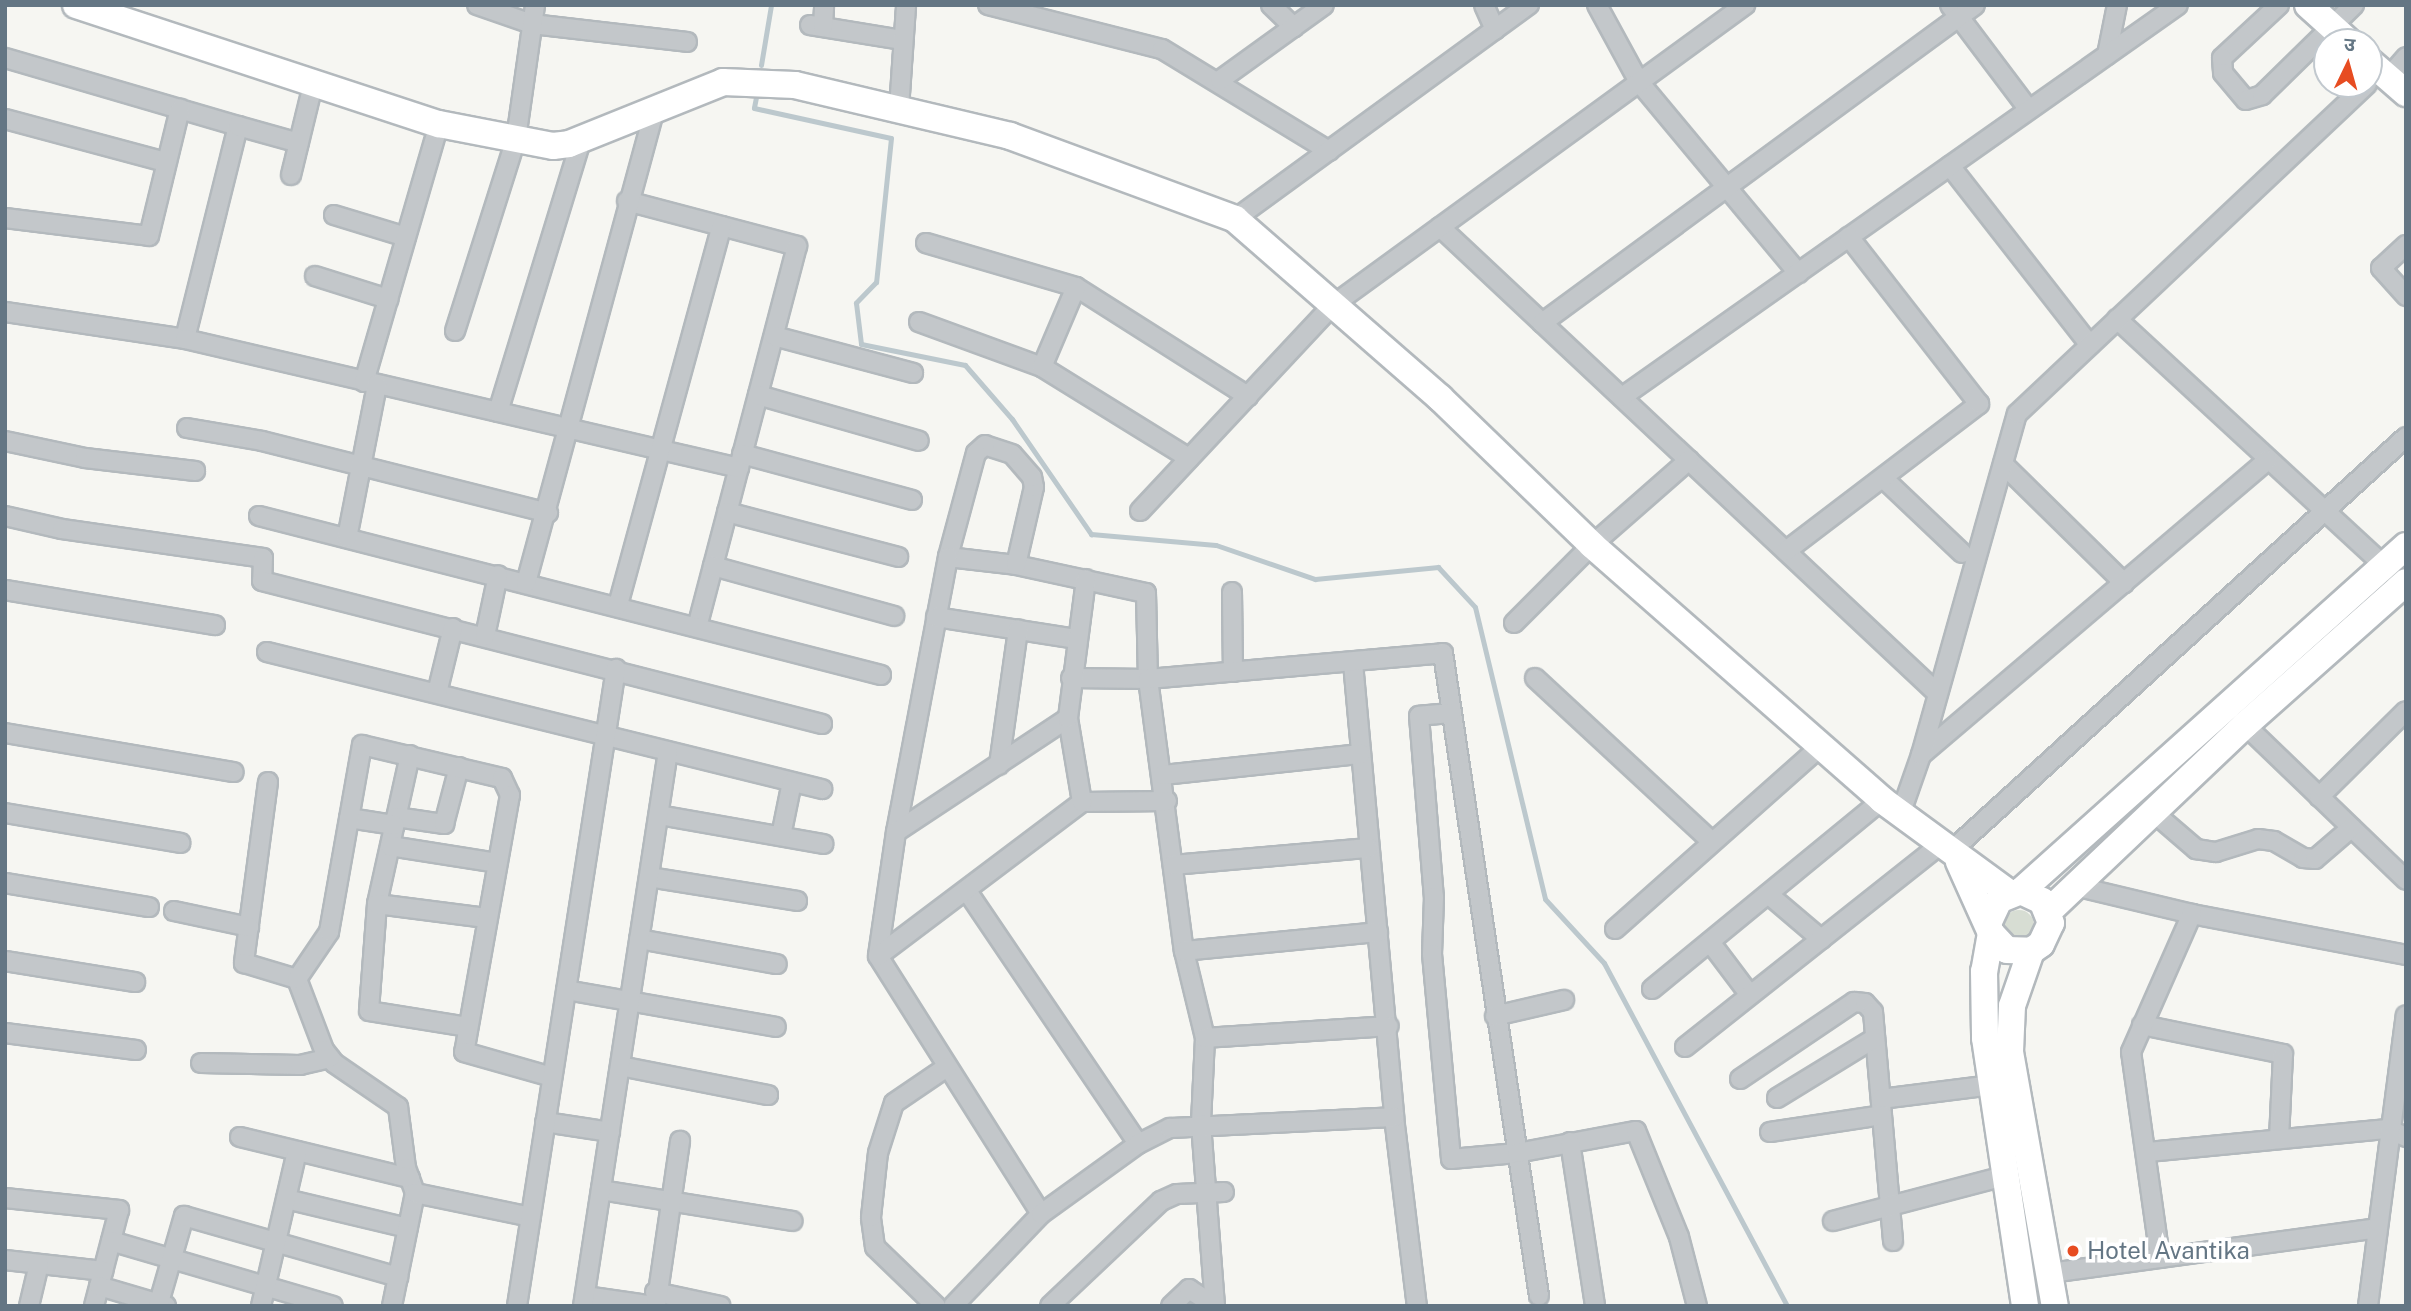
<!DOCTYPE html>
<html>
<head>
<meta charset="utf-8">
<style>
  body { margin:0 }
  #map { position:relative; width:2411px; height:1311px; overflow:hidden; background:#f6f6f2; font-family:"Public Sans","Noto Sans Devanagari",sans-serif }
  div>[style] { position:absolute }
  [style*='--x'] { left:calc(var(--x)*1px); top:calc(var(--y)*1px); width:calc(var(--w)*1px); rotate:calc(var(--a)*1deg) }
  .green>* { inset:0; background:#d7ddd3 }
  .round { border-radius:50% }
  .stream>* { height:5px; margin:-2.5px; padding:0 2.5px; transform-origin:2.5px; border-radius:2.5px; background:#bcc8cd }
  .roads { filter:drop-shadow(2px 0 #b3b9bd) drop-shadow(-2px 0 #b3b9bd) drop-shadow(0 2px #b3b9bd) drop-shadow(0 -2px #b3b9bd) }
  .street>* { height:18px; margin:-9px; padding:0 9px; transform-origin:9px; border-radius:9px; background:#c3c7ca }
  .secondary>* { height:26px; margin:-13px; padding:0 13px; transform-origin:13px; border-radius:13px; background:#fff }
  .dots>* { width:19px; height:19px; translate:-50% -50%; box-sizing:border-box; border:4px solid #fff; border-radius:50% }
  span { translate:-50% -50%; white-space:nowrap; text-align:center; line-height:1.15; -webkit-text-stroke:7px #fff; paint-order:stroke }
  .poi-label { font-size:24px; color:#647684 }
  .left { translate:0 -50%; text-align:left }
  .frame { position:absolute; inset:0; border:7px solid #647684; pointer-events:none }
  .north { position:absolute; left:2313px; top:28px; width:70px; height:70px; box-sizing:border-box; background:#fff; border:2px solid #c1c8ce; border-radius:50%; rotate:5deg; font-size:19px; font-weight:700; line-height:28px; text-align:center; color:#647684 }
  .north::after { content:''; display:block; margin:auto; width:24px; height:32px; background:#e74c21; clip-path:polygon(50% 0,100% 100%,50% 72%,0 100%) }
</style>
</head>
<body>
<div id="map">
  <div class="green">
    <i class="round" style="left:2004px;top:910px;width:30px;height:30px"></i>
  </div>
  <div class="stream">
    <i style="--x:761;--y:65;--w:61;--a:-80.5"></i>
    <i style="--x:757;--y:92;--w:16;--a:101"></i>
    <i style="--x:754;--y:108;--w:140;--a:12.4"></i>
    <i style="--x:891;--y:138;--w:145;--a:95.9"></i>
    <i style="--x:876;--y:282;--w:29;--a:134"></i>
    <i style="--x:856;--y:303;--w:41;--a:83"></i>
    <i style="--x:861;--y:344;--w:106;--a:11.4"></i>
    <i style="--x:965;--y:365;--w:72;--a:49"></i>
    <i style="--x:1012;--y:419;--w:140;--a:55.5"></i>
    <i style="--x:1091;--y:534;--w:125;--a:5"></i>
    <i style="--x:1216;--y:545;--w:105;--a:19"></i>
    <i style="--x:1315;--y:579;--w:124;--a:-5.6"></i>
    <i style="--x:1438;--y:567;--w:54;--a:47.2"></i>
    <i style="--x:1475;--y:607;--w:300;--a:76.5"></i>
    <i style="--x:1545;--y:899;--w:87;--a:47.3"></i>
    <i style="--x:1604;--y:963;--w:389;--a:61.9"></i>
  </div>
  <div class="roads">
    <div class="street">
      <i style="--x:477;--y:5;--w:58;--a:19.1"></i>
      <i style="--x:532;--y:24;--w:156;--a:6.6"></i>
      <i style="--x:988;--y:5;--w:179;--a:14.2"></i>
      <i style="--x:1162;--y:49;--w:196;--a:31.4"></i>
      <i style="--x:1271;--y:5;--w:32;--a:44"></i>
      <i style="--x:1484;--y:5;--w:27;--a:66"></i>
      <i style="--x:1597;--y:5;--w:88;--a:61.4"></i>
      <i style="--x:1639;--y:82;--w:249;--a:50.2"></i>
      <i style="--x:1950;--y:5;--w:131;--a:53"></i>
      <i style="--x:2279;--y:5;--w:78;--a:137.1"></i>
      <i style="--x:2222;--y:58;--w:15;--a:86"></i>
      <i style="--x:2223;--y:73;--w:35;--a:50"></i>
      <i style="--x:2246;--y:100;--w:17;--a:-17"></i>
      <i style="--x:2262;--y:95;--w:129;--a:-44.4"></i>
      <i style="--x:810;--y:25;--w:94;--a:9.2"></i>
      <i style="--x:823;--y:27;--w:22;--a:-87"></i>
      <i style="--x:2107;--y:55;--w:51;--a:-78.7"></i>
      <i style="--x:5;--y:58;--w:243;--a:16.3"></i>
      <i style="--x:238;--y:126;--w:219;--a:104"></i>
      <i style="--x:2388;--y:78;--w:28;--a:-49"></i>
      <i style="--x:1220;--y:80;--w:128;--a:-35.8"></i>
      <i style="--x:899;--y:109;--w:104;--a:-86.1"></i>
      <i style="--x:5;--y:119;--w:167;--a:15"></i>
      <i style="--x:238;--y:126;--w:63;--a:15.6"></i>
      <i style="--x:1950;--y:166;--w:227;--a:52"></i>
      <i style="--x:291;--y:175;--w:93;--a:-76.3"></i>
      <i style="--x:627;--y:201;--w:176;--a:14.8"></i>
      <i style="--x:797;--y:246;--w:393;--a:104.7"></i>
      <i style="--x:334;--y:215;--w:75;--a:17"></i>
      <i style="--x:5;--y:218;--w:145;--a:7.1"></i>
      <i style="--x:149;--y:236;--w:131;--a:-76.3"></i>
      <i style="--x:1235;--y:219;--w:364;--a:-36.1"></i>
      <i style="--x:1440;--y:227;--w:680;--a:43.15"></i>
      <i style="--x:926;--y:243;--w:156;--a:16.3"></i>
      <i style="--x:1076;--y:287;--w:204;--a:32.4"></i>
      <i style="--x:2406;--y:245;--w:34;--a:137"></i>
      <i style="--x:2381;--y:268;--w:38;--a:48"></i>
      <i style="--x:315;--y:276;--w:77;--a:17.5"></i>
      <i style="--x:5;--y:312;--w:182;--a:8.5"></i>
      <i style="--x:185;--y:339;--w:569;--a:13.11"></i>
      <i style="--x:2117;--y:319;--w:373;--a:42.7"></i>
      <i style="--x:919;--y:322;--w:131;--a:20.1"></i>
      <i style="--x:1042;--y:367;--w:173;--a:31.8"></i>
      <i style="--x:1542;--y:323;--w:537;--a:-36.29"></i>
      <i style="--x:455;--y:331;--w:201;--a:-72.4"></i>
      <i style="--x:516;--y:139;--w:135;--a:-81.9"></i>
      <i style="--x:774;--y:336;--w:144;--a:14.9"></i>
      <i style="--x:1042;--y:367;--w:87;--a:-67"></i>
      <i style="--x:364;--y:382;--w:269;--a:-73.8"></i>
      <i style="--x:758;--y:395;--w:167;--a:15.9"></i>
      <i style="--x:1622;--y:397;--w:680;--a:-35.19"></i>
      <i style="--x:498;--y:412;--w:287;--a:-73"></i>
      <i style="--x:187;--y:428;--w:76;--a:9.8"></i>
      <i style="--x:262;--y:441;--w:295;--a:14.1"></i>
      <i style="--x:5;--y:441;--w:82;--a:12"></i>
      <i style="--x:85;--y:458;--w:111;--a:6.7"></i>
      <i style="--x:742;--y:454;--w:176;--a:15.1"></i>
      <i style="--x:2003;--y:464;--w:170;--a:44.5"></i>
      <i style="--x:1883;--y:478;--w:109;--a:43.5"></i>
      <i style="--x:1140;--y:511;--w:282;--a:-46.9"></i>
      <i style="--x:1333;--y:305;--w:510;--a:-36.06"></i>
      <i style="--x:727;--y:512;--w:177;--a:14.7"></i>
      <i style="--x:5;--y:516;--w:58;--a:12.8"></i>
      <i style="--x:62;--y:529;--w:203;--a:8.2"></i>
      <i style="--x:263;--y:558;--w:23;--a:92"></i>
      <i style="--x:262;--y:581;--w:578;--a:14.32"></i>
      <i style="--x:259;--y:516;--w:642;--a:14.34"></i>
      <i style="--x:347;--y:538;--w:156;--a:-78.9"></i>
      <i style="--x:1786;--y:551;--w:243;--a:-37.3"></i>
      <i style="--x:1979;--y:404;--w:212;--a:-127.9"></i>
      <i style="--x:948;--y:557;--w:68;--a:6.7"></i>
      <i style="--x:1016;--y:565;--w:133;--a:12.2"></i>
      <i style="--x:1146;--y:593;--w:86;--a:88.7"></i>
      <i style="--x:1148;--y:679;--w:274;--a:82.5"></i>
      <i style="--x:1184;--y:951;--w:89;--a:76.4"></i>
      <i style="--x:1205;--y:1038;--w:86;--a:92.7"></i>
      <i style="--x:1201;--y:1124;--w:181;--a:85.6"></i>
      <i style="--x:1016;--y:565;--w:80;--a:-77"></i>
      <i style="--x:1034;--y:487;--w:10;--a:-101"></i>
      <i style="--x:1032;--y:477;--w:30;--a:-131"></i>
      <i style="--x:1012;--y:454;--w:28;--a:-162"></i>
      <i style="--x:985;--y:445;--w:12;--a:138"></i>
      <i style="--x:976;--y:453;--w:108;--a:105.1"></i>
      <i style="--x:948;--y:557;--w:280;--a:100.7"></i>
      <i style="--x:896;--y:832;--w:125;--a:98.3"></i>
      <i style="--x:878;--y:956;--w:305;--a:57.7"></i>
      <i style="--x:713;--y:566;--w:188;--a:15.4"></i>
      <i style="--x:526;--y:583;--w:493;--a:-74.8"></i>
      <i style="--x:5;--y:590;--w:213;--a:9.5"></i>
      <i style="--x:1232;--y:592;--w:80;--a:89.3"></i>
      <i style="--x:618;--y:605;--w:393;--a:-74.7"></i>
      <i style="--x:936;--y:617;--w:142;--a:8.9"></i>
      <i style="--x:1514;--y:623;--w:110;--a:-45"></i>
      <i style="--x:1592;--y:545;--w:129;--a:-41.2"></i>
      <i style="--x:485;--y:636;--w:62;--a:-78"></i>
      <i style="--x:267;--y:652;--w:572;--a:13.87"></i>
      <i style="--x:1353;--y:663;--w:456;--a:84.8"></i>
      <i style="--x:1394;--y:1117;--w:190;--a:83.1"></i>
      <i style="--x:1071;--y:678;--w:77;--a:0.7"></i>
      <i style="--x:1148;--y:679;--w:296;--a:-5"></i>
      <i style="--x:1443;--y:653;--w:650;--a:81.51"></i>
      <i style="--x:1535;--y:678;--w:241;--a:42.8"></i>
      <i style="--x:437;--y:693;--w:67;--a:-76.2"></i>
      <i style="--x:1451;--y:713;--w:32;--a:175"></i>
      <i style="--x:1419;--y:716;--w:182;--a:85.3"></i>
      <i style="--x:1434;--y:897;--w:57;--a:92"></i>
      <i style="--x:1432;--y:954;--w:206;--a:84.7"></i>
      <i style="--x:1451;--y:1159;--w:66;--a:-5.2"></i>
      <i style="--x:1517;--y:1153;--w:121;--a:-10.5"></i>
      <i style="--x:1636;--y:1131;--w:114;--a:67.9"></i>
      <i style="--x:1679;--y:1237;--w:71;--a:75.4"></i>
      <i style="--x:2245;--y:725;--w:223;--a:43.9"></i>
      <i style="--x:5;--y:733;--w:232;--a:9.7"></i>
      <i style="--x:410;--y:755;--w:153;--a:102.5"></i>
      <i style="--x:377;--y:904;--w:107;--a:94.3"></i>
      <i style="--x:369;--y:1011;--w:100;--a:9.2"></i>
      <i style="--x:1921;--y:755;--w:455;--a:-40.4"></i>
      <i style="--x:999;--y:765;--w:137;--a:-82"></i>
      <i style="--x:1163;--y:775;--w:199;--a:-6.1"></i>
      <i style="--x:268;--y:782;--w:183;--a:97.6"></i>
      <i style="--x:244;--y:963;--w:55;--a:16.8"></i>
      <i style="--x:297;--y:979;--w:76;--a:69.2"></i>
      <i style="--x:324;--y:1050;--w:16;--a:52"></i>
      <i style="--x:334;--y:1063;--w:78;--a:34.5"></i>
      <i style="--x:398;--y:1107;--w:62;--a:82.5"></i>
      <i style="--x:406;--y:1168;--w:27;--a:70"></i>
      <i style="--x:2319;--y:797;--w:122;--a:-44.7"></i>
      <i style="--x:1082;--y:802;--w:85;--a:-0.7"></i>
      <i style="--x:2153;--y:812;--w:57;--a:40.7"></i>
      <i style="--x:2196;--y:849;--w:20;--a:9"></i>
      <i style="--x:2216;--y:852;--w:44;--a:-17.2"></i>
      <i style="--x:2258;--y:839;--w:16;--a:7"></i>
      <i style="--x:2274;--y:841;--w:34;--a:30"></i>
      <i style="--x:2303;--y:858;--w:12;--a:5"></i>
      <i style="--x:2315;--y:859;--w:48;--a:-40.7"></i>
      <i style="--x:5;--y:813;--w:178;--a:9.7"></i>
      <i style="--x:659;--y:815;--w:167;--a:10"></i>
      <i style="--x:1900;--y:815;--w:64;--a:-70.7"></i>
      <i style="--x:1921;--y:755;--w:354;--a:-74.3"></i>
      <i style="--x:2017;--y:414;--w:481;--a:-43.3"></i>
      <i style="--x:396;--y:817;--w:49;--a:8.3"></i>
      <i style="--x:444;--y:824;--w:59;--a:-75.3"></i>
      <i style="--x:349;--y:818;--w:46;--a:8.8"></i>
      <i style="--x:896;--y:832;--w:206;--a:-33.5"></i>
      <i style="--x:781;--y:836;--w:55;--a:-78.5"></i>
      <i style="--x:390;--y:846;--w:108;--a:9"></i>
      <i style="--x:1949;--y:853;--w:618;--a:-42.31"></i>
      <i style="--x:1173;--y:865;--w:196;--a:-5"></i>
      <i style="--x:649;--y:877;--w:150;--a:9.2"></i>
      <i style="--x:5;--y:883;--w:146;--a:9.5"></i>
      <i style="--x:2075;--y:886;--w:120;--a:13.5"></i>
      <i style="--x:2192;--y:914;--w:218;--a:10.8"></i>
      <i style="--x:967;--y:891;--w:305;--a:55.9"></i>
      <i style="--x:1768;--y:894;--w:70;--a:40.3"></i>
      <i style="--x:377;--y:904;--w:110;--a:7.3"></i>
      <i style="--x:174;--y:911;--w:77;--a:12"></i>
      <i style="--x:1615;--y:929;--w:276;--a:-41.6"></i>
      <i style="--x:639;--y:939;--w:140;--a:10.3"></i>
      <i style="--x:1710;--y:942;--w:66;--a:53"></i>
      <i style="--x:1184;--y:951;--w:195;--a:-5.6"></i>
      <i style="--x:878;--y:956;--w:256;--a:-37"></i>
      <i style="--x:1082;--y:802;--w:85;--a:-99.5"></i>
      <i style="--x:1068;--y:718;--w:140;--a:-82.6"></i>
      <i style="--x:5;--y:961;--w:132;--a:9.2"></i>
      <i style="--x:297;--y:979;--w:57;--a:-55.8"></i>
      <i style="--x:329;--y:932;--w:190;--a:-80"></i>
      <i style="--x:362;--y:745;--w:144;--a:13.3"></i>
      <i style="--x:502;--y:778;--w:19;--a:65"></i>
      <i style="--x:510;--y:795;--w:261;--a:100.1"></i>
      <i style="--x:464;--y:1052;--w:91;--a:15.9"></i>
      <i style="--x:1652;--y:989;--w:298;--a:-39.4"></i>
      <i style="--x:566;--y:990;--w:213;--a:10"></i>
      <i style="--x:1495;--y:1016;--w:71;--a:-13.1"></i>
      <i style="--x:2142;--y:1025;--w:144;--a:11.6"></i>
      <i style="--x:2283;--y:1054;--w:84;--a:92.7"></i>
      <i style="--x:5;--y:1033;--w:132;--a:7.4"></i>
      <i style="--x:1205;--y:1038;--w:184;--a:-3.7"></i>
      <i style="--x:1685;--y:1047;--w:324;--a:-38.4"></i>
      <i style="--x:201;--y:1063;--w:99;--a:1.2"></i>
      <i style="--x:300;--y:1065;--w:31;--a:-13"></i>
      <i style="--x:620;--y:1066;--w:151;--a:11.1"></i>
      <i style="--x:1740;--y:1079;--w:138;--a:-34"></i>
      <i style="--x:1854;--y:1002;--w:11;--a:5"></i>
      <i style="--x:1865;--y:1003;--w:12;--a:48"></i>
      <i style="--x:1873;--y:1012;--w:230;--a:85"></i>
      <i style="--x:1777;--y:1098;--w:115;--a:-31.5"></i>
      <i style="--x:1881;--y:1099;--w:112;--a:-7.2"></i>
      <i style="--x:545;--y:1122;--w:66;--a:8.7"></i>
      <i style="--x:1770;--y:1132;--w:113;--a:-8.6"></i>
      <i style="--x:240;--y:1137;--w:175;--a:13.6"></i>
      <i style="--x:1570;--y:1142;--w:166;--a:81.3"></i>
      <i style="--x:2148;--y:1152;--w:241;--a:-5.5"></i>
      <i style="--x:2388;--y:1129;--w:20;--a:24"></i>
      <i style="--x:601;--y:1190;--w:194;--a:9.2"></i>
      <i style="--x:5;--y:1198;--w:115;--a:6"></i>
      <i style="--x:119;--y:1210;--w:99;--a:104.6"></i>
      <i style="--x:286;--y:1199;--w:125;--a:13.4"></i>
      <i style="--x:1833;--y:1221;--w:178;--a:-14.7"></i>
      <i style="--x:111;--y:1241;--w:231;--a:16.3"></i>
      <i style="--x:2160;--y:1258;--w:208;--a:-98"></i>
      <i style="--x:2131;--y:1052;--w:151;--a:-66.2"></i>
      <i style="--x:5;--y:1260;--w:99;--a:6.4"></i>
      <i style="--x:2050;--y:1273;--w:330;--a:-7.8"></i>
      <i style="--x:99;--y:1286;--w:70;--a:16.6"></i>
      <i style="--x:655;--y:1292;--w:67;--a:12"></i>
      <i style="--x:585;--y:1296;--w:70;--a:8.2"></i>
      <i style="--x:29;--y:1306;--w:43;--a:-76.6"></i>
      <i style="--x:158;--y:1306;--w:94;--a:-73.9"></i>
      <i style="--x:184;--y:1216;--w:223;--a:15.9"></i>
      <i style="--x:261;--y:1306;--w:159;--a:-76.9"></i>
      <i style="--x:392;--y:1306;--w:115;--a:-78.5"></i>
      <i style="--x:415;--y:1193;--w:118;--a:11.7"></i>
      <i style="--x:517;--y:1306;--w:645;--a:-81.17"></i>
      <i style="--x:583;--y:1306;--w:561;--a:-81.29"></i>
      <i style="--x:656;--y:1306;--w:167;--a:-81.7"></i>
      <i style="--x:936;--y:1306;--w:85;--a:-136"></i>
      <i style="--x:875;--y:1247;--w:30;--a:-98"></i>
      <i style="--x:871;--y:1217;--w:64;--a:-83.8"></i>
      <i style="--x:878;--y:1153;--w:52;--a:-72.3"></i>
      <i style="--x:894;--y:1103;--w:64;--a:-34.2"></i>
      <i style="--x:953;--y:1306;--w:127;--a:-46.3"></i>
      <i style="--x:1041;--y:1214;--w:120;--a:-35.8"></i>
      <i style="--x:1138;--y:1144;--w:36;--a:-27"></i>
      <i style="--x:1170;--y:1128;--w:224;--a:-2.8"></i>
      <i style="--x:1050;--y:1306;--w:153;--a:-43.4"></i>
      <i style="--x:1161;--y:1201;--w:17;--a:-24"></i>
      <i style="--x:1177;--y:1194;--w:47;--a:-2.4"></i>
      <i style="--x:1171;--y:1306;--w:25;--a:-43"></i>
      <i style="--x:1189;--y:1289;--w:31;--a:33"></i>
      <i style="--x:2368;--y:1306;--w:293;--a:-82.6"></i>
    </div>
    <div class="secondary">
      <i style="--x:76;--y:5;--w:382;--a:18.2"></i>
      <i style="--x:439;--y:124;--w:116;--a:10.9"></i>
      <i style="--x:553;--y:146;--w:16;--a:-7"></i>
      <i style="--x:569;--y:144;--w:166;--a:-21.9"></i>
      <i style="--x:723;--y:82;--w:72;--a:2.4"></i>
      <i style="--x:795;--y:85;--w:221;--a:13.3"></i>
      <i style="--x:1010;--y:136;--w:240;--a:20.2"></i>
      <i style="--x:1235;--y:219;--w:272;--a:41.1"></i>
      <i style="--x:1440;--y:398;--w:211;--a:44"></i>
      <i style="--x:1592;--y:545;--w:386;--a:41.3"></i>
      <i style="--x:1882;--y:800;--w:157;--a:36.2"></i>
      <i style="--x:2308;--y:5;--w:55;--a:42.1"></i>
      <i style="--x:2369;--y:61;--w:49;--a:40.9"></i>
      <i style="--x:1959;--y:862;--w:78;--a:65.7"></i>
      <i style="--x:1991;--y:933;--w:23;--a:47"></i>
      <i style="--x:2007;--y:950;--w:24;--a:2"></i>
      <i style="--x:2031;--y:951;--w:12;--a:-35"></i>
      <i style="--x:2041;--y:944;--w:23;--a:-65"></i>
      <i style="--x:2051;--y:923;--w:24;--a:-112"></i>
      <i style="--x:2042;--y:901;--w:23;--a:-155"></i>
      <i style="--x:2021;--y:891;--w:24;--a:158"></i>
      <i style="--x:1999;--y:900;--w:23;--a:115"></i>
      <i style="--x:2021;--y:891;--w:517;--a:-41.86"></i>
      <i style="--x:2049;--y:911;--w:270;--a:-43.5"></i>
      <i style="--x:2245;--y:725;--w:215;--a:-41.6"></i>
      <i style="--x:1991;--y:933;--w:39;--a:100"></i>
      <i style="--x:1984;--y:971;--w:67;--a:89.1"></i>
      <i style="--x:1985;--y:1038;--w:271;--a:81.5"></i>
      <i style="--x:2031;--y:951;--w:58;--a:109.1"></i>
      <i style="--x:2012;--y:1006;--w:46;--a:92.5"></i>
      <i style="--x:2010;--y:1052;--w:258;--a:80"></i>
    </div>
  </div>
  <div class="dots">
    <i style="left:2073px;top:1251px;background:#e74c21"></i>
  </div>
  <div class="poi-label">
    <span class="left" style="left:2087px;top:1251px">Hotel Avantika</span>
  </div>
  <div class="frame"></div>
  <div class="north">उ</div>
</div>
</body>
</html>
